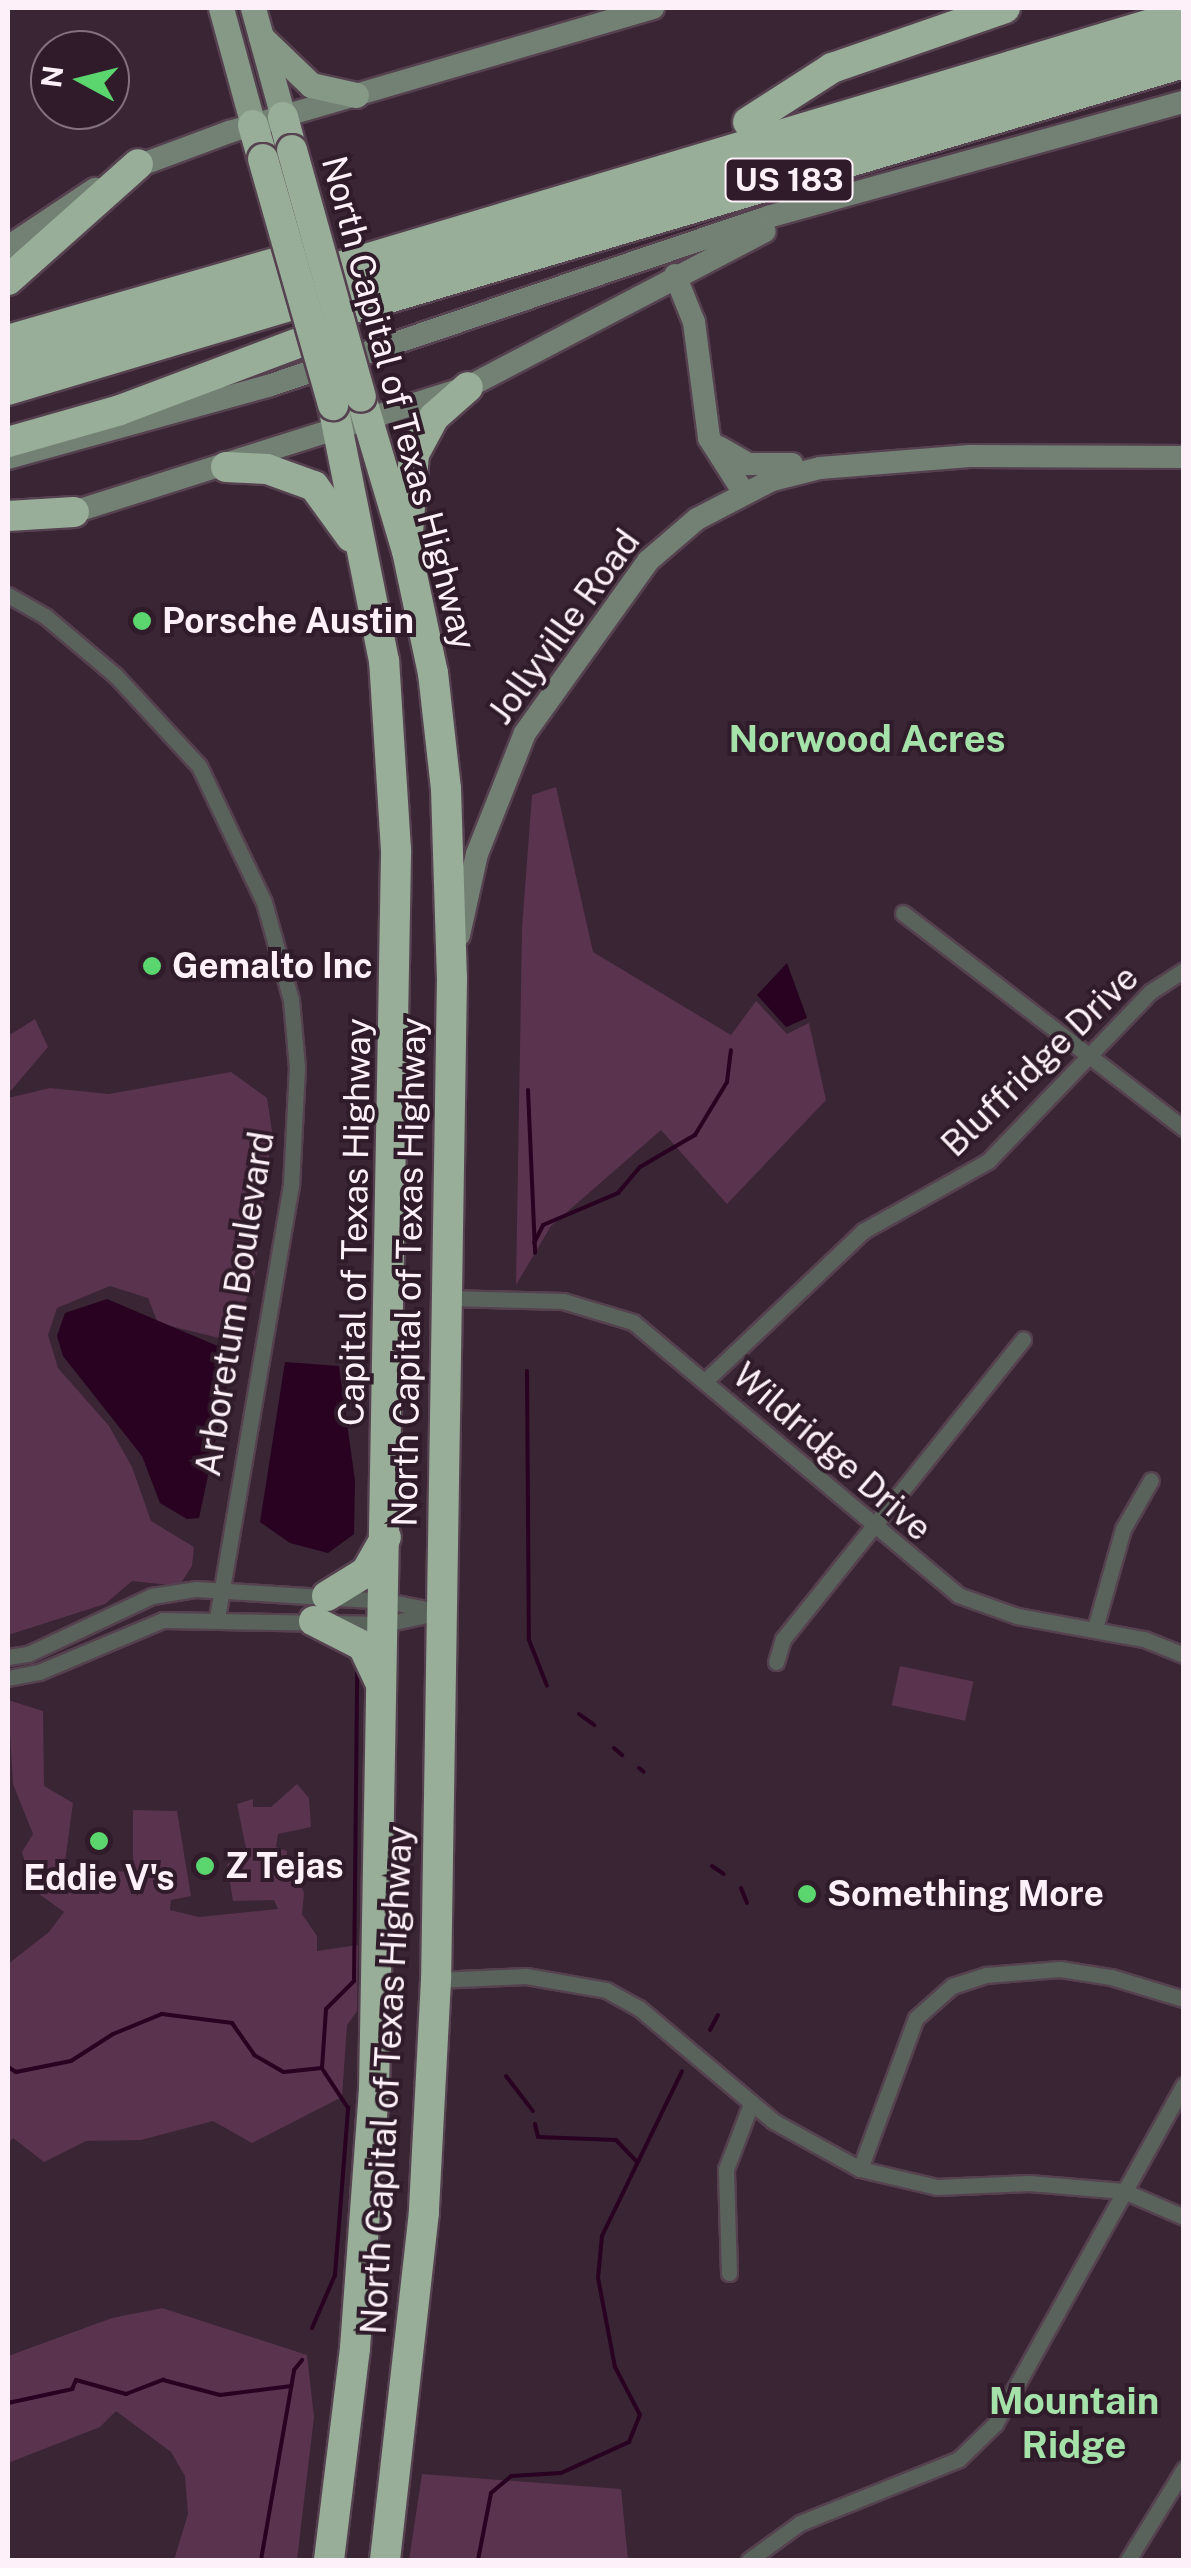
<!DOCTYPE html>
<html>
<head>
<meta charset="utf-8">
<style>
  body { margin:0 }
  #map { position:relative; width:1191px; height:2568px; overflow:hidden; background:#392533; font-family:"Public Sans",sans-serif }
  div>[style] { position:absolute }
  [style*='--x'] { left:calc(var(--x)*1px); top:calc(var(--y)*1px); width:calc(var(--w)*1px); rotate:calc(var(--a)*1deg) }
  .green>* { inset:0; background:#5a334f; transform-origin:0 0 }
  .water>* { inset:0; background:#280220 }
  .stream>* { height:4px; margin:-2px; padding:0 2px; transform-origin:2px; border-radius:2px; background:#280220 }
  .roads { filter:drop-shadow(2px 0 #55414f) drop-shadow(-2px 0 #55414f) drop-shadow(0 2px #55414f) drop-shadow(0 -2px #55414f) }
  .street>* { height:15px; margin:-7.5px; padding:0 7.5px; transform-origin:7.5px; border-radius:7.5px; background:#5a635b }
  .secondary>* { height:22px; margin:-11px; padding:0 11px; transform-origin:11px; border-radius:11px; background:#738174 }
  .primary>* { height:25px; margin:-12.5px; padding:0 12.5px; transform-origin:12.5px; border-radius:12.5px; background:#869987 }
  .highway>* { height:30px; margin:-15px; padding:0 15px; transform-origin:15px; border-radius:15px; background:#98ae99 }
  .bridges { filter:drop-shadow(2px 0 #55414f) drop-shadow(-2px 0 #55414f) drop-shadow(0 2px #55414f) drop-shadow(0 -2px #55414f) }
  .highway-bridge>* { height:30px; margin:-15px; padding:0 15px; transform-origin:15px; border-radius:15px; background:#98ae99 }
  .dots>* { width:28px; height:28px; translate:-50% -50%; box-sizing:border-box; border:5px solid #2f1b29; border-radius:50% }
  span { translate:-50% -50%; white-space:nowrap; text-align:center; line-height:1.15; -webkit-text-stroke:8px #2f1b29; paint-order:stroke }
  .shield-label span { padding:2px 8px; background:#2f1b29; border:2px solid; border-radius:8px; -webkit-text-stroke-width:0 }
  .shield-label { font-size:32px; color:#fef0f9; font-weight:700 }
  .street-label { font-size:35px; color:#fef0f9 }
  .poi-label { font-size:35px; color:#fef0f9; font-weight:700 }
  .left { translate:0 -50%; text-align:left }
  .neighbourhood-label { font-size:38px; color:#a4e2a9; font-weight:700 }
  .frame { position:absolute; inset:0; border:10px solid #fef0f9; pointer-events:none }
  .north { position:absolute; left:30px; top:30px; width:100px; height:100px; box-sizing:border-box; background:#2f1b29; border:2px solid #82707c; border-radius:50%; rotate:277deg; font-size:28px; font-weight:700; line-height:40px; text-align:center; color:#fef0f9 }
  .north::after { content:''; display:block; margin:auto; width:35px; height:45px; background:#5bd56e; clip-path:polygon(50% 0,100% 100%,50% 72%,0 100%) }
</style>
</head>
<body>
<div id="map">
  <div class="green">
    <i style="clip-path:polygon(556px 787px,593px 952px,731px 1035px,756px 1001px,787px 1034px,809px 1023px,826px 1100px,727px 1204px,661px 1130px,551px 1226px,516px 1285px,522px 928px,532px 795px)"></i>
    <i style="clip-path:polygon(35px 1019px,48px 1047px,8px 1094px,8px 1036px)"></i>
    <i style="clip-path:polygon(231px 1072px,267px 1098px,272px 1131px,254px 1279px,241px 1312px,219px 1338px,158px 1323px,148px 1298px,110px 1286px,57px 1308px,48px 1335px,58px 1368px,109px 1426px,132px 1467px,151px 1521px,194px 1547px,192px 1566px,179px 1586px,132px 1581px,105px 1604px,8px 1635px,8px 1098px,50px 1088px,109px 1094px)"></i>
    <i style="left:900px;top:1666px;width:75px;height:40px;rotate:12deg"></i>
    <i style="clip-path:polygon(8px 1700px,43px 1711px,44px 1786px,73px 1803px,64px 1869px,133px 1872px,133px 1810px,177px 1811px,191px 1896px,171px 1900px,170px 1910px,199px 1917px,278px 1909px,274px 1900px,233px 1901px,227px 1864px,248px 1858px,237px 1804px,253px 1799px,253px 1807px,271px 1807px,297px 1784px,309px 1798px,311px 1827px,278px 1834px,276px 1847px,287px 1851px,286px 1877px,297px 1876px,304px 1893px,302px 1914px,317px 1936px,317px 1951px,358px 1945px,357px 2011px,347px 2025px,342px 2097px,252px 2143px,213px 2121px,141px 2140px,86px 2141px,44px 2162px,13px 2138px,8px 2144px,8px 1964px,49px 1932px,64px 1912px,32px 1889px,22px 1852px,33px 1834px,13px 1784px)"></i>
    <i style="clip-path:polygon(162px 2308px,307px 2355px,314px 2417px,297px 2560px,174px 2560px,188px 2514px,185px 2476px,171px 2452px,116px 2411px,100px 2427px,8px 2463px,8px 2356px,112px 2318px)"></i>
    <i style="clip-path:polygon(422px 2474px,621px 2489px,628px 2560px,409px 2560px)"></i>
  </div>
  <div class="water">
    <i style="clip-path:polygon(787px 963px,807px 1018px,786px 1027px,757px 995px)"></i>
    <i style="clip-path:polygon(107px 1299px,234px 1353px,199px 1518px,187px 1519px,160px 1503px,142px 1456px,63px 1356px,57px 1336px,65px 1313px)"></i>
    <i style="clip-path:polygon(285px 1362px,339px 1366px,355px 1481px,354px 1534px,328px 1553px,290px 1543px,260px 1522px)"></i>
  </div>
  <div class="stream">
    <i style="--x:528;--y:1090;--w:163;--a:87.5"></i>
    <i style="--x:534;--y:1243;--w:20;--a:-63"></i>
    <i style="--x:543;--y:1225;--w:82;--a:-23.1"></i>
    <i style="--x:618;--y:1193;--w:34;--a:-50"></i>
    <i style="--x:640;--y:1167;--w:64;--a:-30.2"></i>
    <i style="--x:695;--y:1135;--w:62;--a:-58.9"></i>
    <i style="--x:727;--y:1082;--w:32;--a:-83"></i>
    <i style="--x:527;--y:1371;--w:269;--a:89.6"></i>
    <i style="--x:529;--y:1640;--w:49;--a:68.6"></i>
    <i style="--x:579;--y:1714;--w:19;--a:36"></i>
    <i style="--x:614;--y:1748;--w:11;--a:41"></i>
    <i style="--x:639;--y:1768;--w:6;--a:39"></i>
    <i style="--x:712;--y:1866;--w:14;--a:34"></i>
    <i style="--x:741;--y:1888;--w:16;--a:68"></i>
    <i style="--x:710;--y:2030;--w:17;--a:-62"></i>
    <i style="--x:8;--y:2067;--w:9;--a:32"></i>
    <i style="--x:16;--y:2072;--w:56;--a:-11.3"></i>
    <i style="--x:71;--y:2061;--w:50;--a:-32.7"></i>
    <i style="--x:113;--y:2034;--w:53;--a:-22.2"></i>
    <i style="--x:162;--y:2014;--w:71;--a:7.3"></i>
    <i style="--x:232;--y:2023;--w:39;--a:55"></i>
    <i style="--x:254;--y:2055;--w:34;--a:30"></i>
    <i style="--x:284;--y:2072;--w:38;--a:-6"></i>
    <i style="--x:322;--y:2068;--w:59;--a:-86.1"></i>
    <i style="--x:326;--y:2009;--w:40;--a:-45"></i>
    <i style="--x:354;--y:1981;--w:309;--a:-89.4"></i>
    <i style="--x:506;--y:2076;--w:44;--a:52.4"></i>
    <i style="--x:535;--y:2124;--w:13;--a:77"></i>
    <i style="--x:538;--y:2137;--w:78;--a:2.2"></i>
    <i style="--x:616;--y:2140;--w:29;--a:46"></i>
    <i style="--x:312;--y:2328;--w:58;--a:-66.5"></i>
    <i style="--x:335;--y:2275;--w:168;--a:-85.5"></i>
    <i style="--x:348;--y:2108;--w:45;--a:-123.3"></i>
    <i style="--x:8;--y:2403;--w:66;--a:-12.3"></i>
    <i style="--x:72;--y:2389;--w:10;--a:-66"></i>
    <i style="--x:76;--y:2380;--w:52;--a:15.6"></i>
    <i style="--x:126;--y:2394;--w:40;--a:-21"></i>
    <i style="--x:163;--y:2380;--w:59;--a:14.7"></i>
    <i style="--x:220;--y:2395;--w:72;--a:-7.2"></i>
    <i style="--x:261;--y:2560;--w:193;--a:-80.1"></i>
    <i style="--x:294;--y:2370;--w:13;--a:-51"></i>
    <i style="--x:478;--y:2560;--w:68;--a:-79"></i>
    <i style="--x:491;--y:2493;--w:26;--a:-40"></i>
    <i style="--x:511;--y:2476;--w:50;--a:-3.4"></i>
    <i style="--x:561;--y:2473;--w:75;--a:-24.5"></i>
    <i style="--x:629;--y:2442;--w:29;--a:-68"></i>
    <i style="--x:640;--y:2415;--w:54;--a:-117.5"></i>
    <i style="--x:615;--y:2367;--w:91;--a:-100.8"></i>
    <i style="--x:598;--y:2278;--w:42;--a:-84.6"></i>
    <i style="--x:602;--y:2236;--w:183;--a:-64.1"></i>
  </div>
  <div class="roads">
    <div class="street">
      <i style="--x:8;--y:595;--w:43;--a:29.6"></i>
      <i style="--x:45;--y:616;--w:93;--a:40.2"></i>
      <i style="--x:116;--y:676;--w:122;--a:47.3"></i>
      <i style="--x:199;--y:766;--w:151;--a:64.5"></i>
      <i style="--x:264;--y:902;--w:102;--a:74.6"></i>
      <i style="--x:291;--y:1000;--w:67;--a:84.9"></i>
      <i style="--x:297;--y:1067;--w:118;--a:92.9"></i>
      <i style="--x:291;--y:1185;--w:438;--a:99.7"></i>
      <i style="--x:903;--y:913;--w:354;--a:37.5"></i>
      <i style="--x:447;--y:1298;--w:116;--a:1.5"></i>
      <i style="--x:563;--y:1301;--w:73;--a:16.7"></i>
      <i style="--x:633;--y:1322;--w:424;--a:40"></i>
      <i style="--x:958;--y:1595;--w:63;--a:19.6"></i>
      <i style="--x:1017;--y:1616;--w:129;--a:10.3"></i>
      <i style="--x:1144;--y:1639;--w:43;--a:21.8"></i>
      <i style="--x:705;--y:1381;--w:218;--a:-43.5"></i>
      <i style="--x:863;--y:1231;--w:143;--a:-29.2"></i>
      <i style="--x:988;--y:1161;--w:234;--a:-46.2"></i>
      <i style="--x:1150;--y:992;--w:40;--a:-32.9"></i>
      <i style="--x:1095;--y:1628;--w:103;--a:-74.2"></i>
      <i style="--x:1123;--y:1529;--w:56;--a:-60.3"></i>
      <i style="--x:8;--y:1657;--w:20;--a:-9"></i>
      <i style="--x:28;--y:1654;--w:137;--a:-25.1"></i>
      <i style="--x:152;--y:1596;--w:45;--a:-9"></i>
      <i style="--x:196;--y:1589;--w:191;--a:3.6"></i>
      <i style="--x:387;--y:1601;--w:54;--a:11.7"></i>
      <i style="--x:776;--y:1662;--w:24;--a:-73"></i>
      <i style="--x:783;--y:1639;--w:384;--a:-51.3"></i>
      <i style="--x:8;--y:1678;--w:32;--a:-11"></i>
      <i style="--x:39;--y:1672;--w:134;--a:-22.8"></i>
      <i style="--x:163;--y:1620;--w:223;--a:1"></i>
      <i style="--x:386;--y:1624;--w:46;--a:-12.5"></i>
      <i style="--x:436;--y:1980;--w:90;--a:-2.5"></i>
      <i style="--x:526;--y:1976;--w:81;--a:9.9"></i>
      <i style="--x:606;--y:1990;--w:38;--a:29"></i>
      <i style="--x:639;--y:2008;--w:175;--a:40.1"></i>
      <i style="--x:773;--y:2121;--w:99;--a:28.9"></i>
      <i style="--x:860;--y:2169;--w:79;--a:13.2"></i>
      <i style="--x:937;--y:2187;--w:92;--a:-2.5"></i>
      <i style="--x:1029;--y:2183;--w:95;--a:4.8"></i>
      <i style="--x:1124;--y:2191;--w:65;--a:23.4"></i>
      <i style="--x:860;--y:2169;--w:161;--a:-69.7"></i>
      <i style="--x:916;--y:2018;--w:48;--a:-41.6"></i>
      <i style="--x:952;--y:1986;--w:36;--a:-18"></i>
      <i style="--x:986;--y:1975;--w:74;--a:-4.6"></i>
      <i style="--x:1060;--y:1969;--w:52;--a:8.9"></i>
      <i style="--x:1111;--y:1977;--w:76;--a:16.8"></i>
      <i style="--x:729;--y:2273;--w:104;--a:-91.7"></i>
      <i style="--x:726;--y:2169;--w:70;--a:-69"></i>
      <i style="--x:749;--y:2560;--w:63;--a:-36"></i>
      <i style="--x:800;--y:2523;--w:171;--a:-21.9"></i>
      <i style="--x:959;--y:2459;--w:50;--a:-44.2"></i>
      <i style="--x:995;--y:2424;--w:388;--a:-60.9"></i>
      <i style="--x:1128;--y:2560;--w:107;--a:-58.4"></i>
    </div>
    <div class="secondary">
      <i style="--x:127;--y:170;--w:109;--a:-20.4"></i>
      <i style="--x:229;--y:132;--w:442;--a:-16.3"></i>
      <i style="--x:8;--y:247;--w:105;--a:-33.7"></i>
      <i style="--x:675;--y:275;--w:51;--a:68"></i>
      <i style="--x:694;--y:322;--w:117;--a:82.6"></i>
      <i style="--x:709;--y:438;--w:65;--a:57.5"></i>
      <i style="--x:719;--y:447;--w:34;--a:30"></i>
      <i style="--x:748;--y:464;--w:44;--a:0"></i>
      <i style="--x:8;--y:458;--w:270;--a:-15.5"></i>
      <i style="--x:268;--y:386;--w:528;--a:-18.68"></i>
      <i style="--x:768;--y:217;--w:432;--a:-15.5"></i>
      <i style="--x:61;--y:516;--w:427;--a:-17.6"></i>
      <i style="--x:468;--y:387;--w:335;--a:-27.7"></i>
      <i style="--x:459;--y:935;--w:83;--a:-77.5"></i>
      <i style="--x:477;--y:854;--w:130;--a:-68.4"></i>
      <i style="--x:525;--y:733;--w:211;--a:-54.4"></i>
      <i style="--x:648;--y:561;--w:65;--a:-40.6"></i>
      <i style="--x:697;--y:519;--w:85;--a:-27.5"></i>
      <i style="--x:772;--y:480;--w:49;--a:-14"></i>
      <i style="--x:820;--y:468;--w:150;--a:-4.6"></i>
      <i style="--x:970;--y:456;--w:214;--a:0.3"></i>
    </div>
    <div class="primary">
      <i style="--x:221;--y:8;--w:121;--a:74.7"></i>
      <i style="--x:253;--y:8;--w:113;--a:74.6"></i>
      <i style="--x:261;--y:37;--w:69;--a:43.8"></i>
      <i style="--x:311;--y:85;--w:46;--a:12.5"></i>
    </div>
    <div class="highway">
      <i style="--x:283;--y:117;--w:34;--a:75"></i>
      <i style="--x:748;--y:122;--w:100;--a:-32.7"></i>
      <i style="--x:832;--y:68;--w:183;--a:-19.1"></i>
      <i style="--x:253;--y:125;--w:35;--a:74"></i>
      <i style="--x:8;--y:280;--w:174;--a:-41.7"></i>
      <i style="--x:314;--y:320;--w:907;--a:-16.46"></i>
      <i style="--x:8;--y:340;--w:322;--a:-16.1"></i>
      <i style="--x:8;--y:366;--w:1228;--a:-16.66"></i>
      <i style="--x:8;--y:390;--w:1227;--a:-16.62"></i>
      <i style="--x:361;--y:397;--w:161;--a:73.4"></i>
      <i style="--x:407;--y:551;--w:125;--a:78"></i>
      <i style="--x:433;--y:673;--w:117;--a:83.6"></i>
      <i style="--x:446;--y:789;--w:189;--a:88.2"></i>
      <i style="--x:452;--y:978;--w:1002;--a:90.91"></i>
      <i style="--x:436;--y:1980;--w:232;--a:93"></i>
      <i style="--x:424;--y:2212;--w:350;--a:96.4"></i>
      <i style="--x:8;--y:442;--w:116;--a:-15.9"></i>
      <i style="--x:120;--y:410;--w:230;--a:-20.6"></i>
      <i style="--x:226;--y:467;--w:41;--a:2.8"></i>
      <i style="--x:267;--y:469;--w:50;--a:19.9"></i>
      <i style="--x:314;--y:486;--w:63;--a:54"></i>
      <i style="--x:8;--y:516;--w:66;--a:-3.5"></i>
      <i style="--x:408;--y:533;--w:79;--a:-85.7"></i>
      <i style="--x:414;--y:454;--w:42;--a:-61.6"></i>
      <i style="--x:434;--y:417;--w:45;--a:-41.4"></i>
      <i style="--x:327;--y:1596;--w:46;--a:-31.6"></i>
      <i style="--x:366;--y:1572;--w:40;--a:-60.3"></i>
      <i style="--x:314;--y:1621;--w:55;--a:27"></i>
      <i style="--x:363;--y:1646;--w:42;--a:64.7"></i>
      <i style="--x:329;--y:2560;--w:214;--a:-83"></i>
      <i style="--x:355;--y:2348;--w:258;--a:-85.8"></i>
      <i style="--x:374;--y:2091;--w:1241;--a:-88.98"></i>
      <i style="--x:396;--y:850;--w:189;--a:-93.6"></i>
      <i style="--x:384;--y:661;--w:261;--a:-101.3"></i>
    </div>
  </div>
  <div class="bridges">
    <div class="highway-bridge">
      <i style="--x:292;--y:150;--w:256;--a:74.4"></i>
      <i style="--x:263;--y:159;--w:256;--a:74.1"></i>
    </div>
  </div>
  <div class="dots">
    <i style="left:142px;top:621px;background:#5bd56e"></i>
    <i style="left:152px;top:966px;background:#5bd56e"></i>
    <i style="left:99px;top:1841px;background:#5bd56e"></i>
    <i style="left:205px;top:1866px;background:#5bd56e"></i>
    <i style="left:807px;top:1894px;background:#5bd56e"></i>
  </div>
  <div class="shield-label">
    <span style="left:789px;top:180px">US 183</span>
  </div>
  <div class="street-label">
    <span style="left:399px;top:403px;rotate:75deg">North Capital of Texas Highway</span>
    <span style="left:564px;top:627px;rotate:-54deg">Jollyville Road</span>
    <span style="left:1040px;top:1061px;rotate:-44deg">Bluffridge Drive</span>
    <span style="left:355px;top:1222px;rotate:-89deg">Capital of Texas Highway</span>
    <span style="left:409px;top:1272px;rotate:-89deg">North Capital of Texas Highway</span>
    <span style="left:235px;top:1304px;rotate:-81deg">Arboretum Boulevard</span>
    <span style="left:832px;top:1452px;rotate:41deg">Wildridge Drive</span>
    <span style="left:387px;top:2080px;rotate:-87deg">North Capital of Texas Highway</span>
  </div>
  <div class="poi-label">
    <span class="left" style="left:162px;top:621px">Porsche Austin</span>
    <span class="left" style="left:172px;top:966px">Gemalto Inc</span>
    <span class="left" style="left:225px;top:1866px">Z Tejas</span>
    <span style="left:99px;top:1878px">Eddie V's</span>
    <span class="left" style="left:827px;top:1894px">Something More</span>
  </div>
  <div class="neighbourhood-label">
    <span style="left:867px;top:739px">Norwood Acres</span>
    <span style="left:1074px;top:2423px">Mountain<br>Ridge</span>
  </div>
  <div class="frame"></div>
  <div class="north">N</div>
</div>
</body>
</html>
